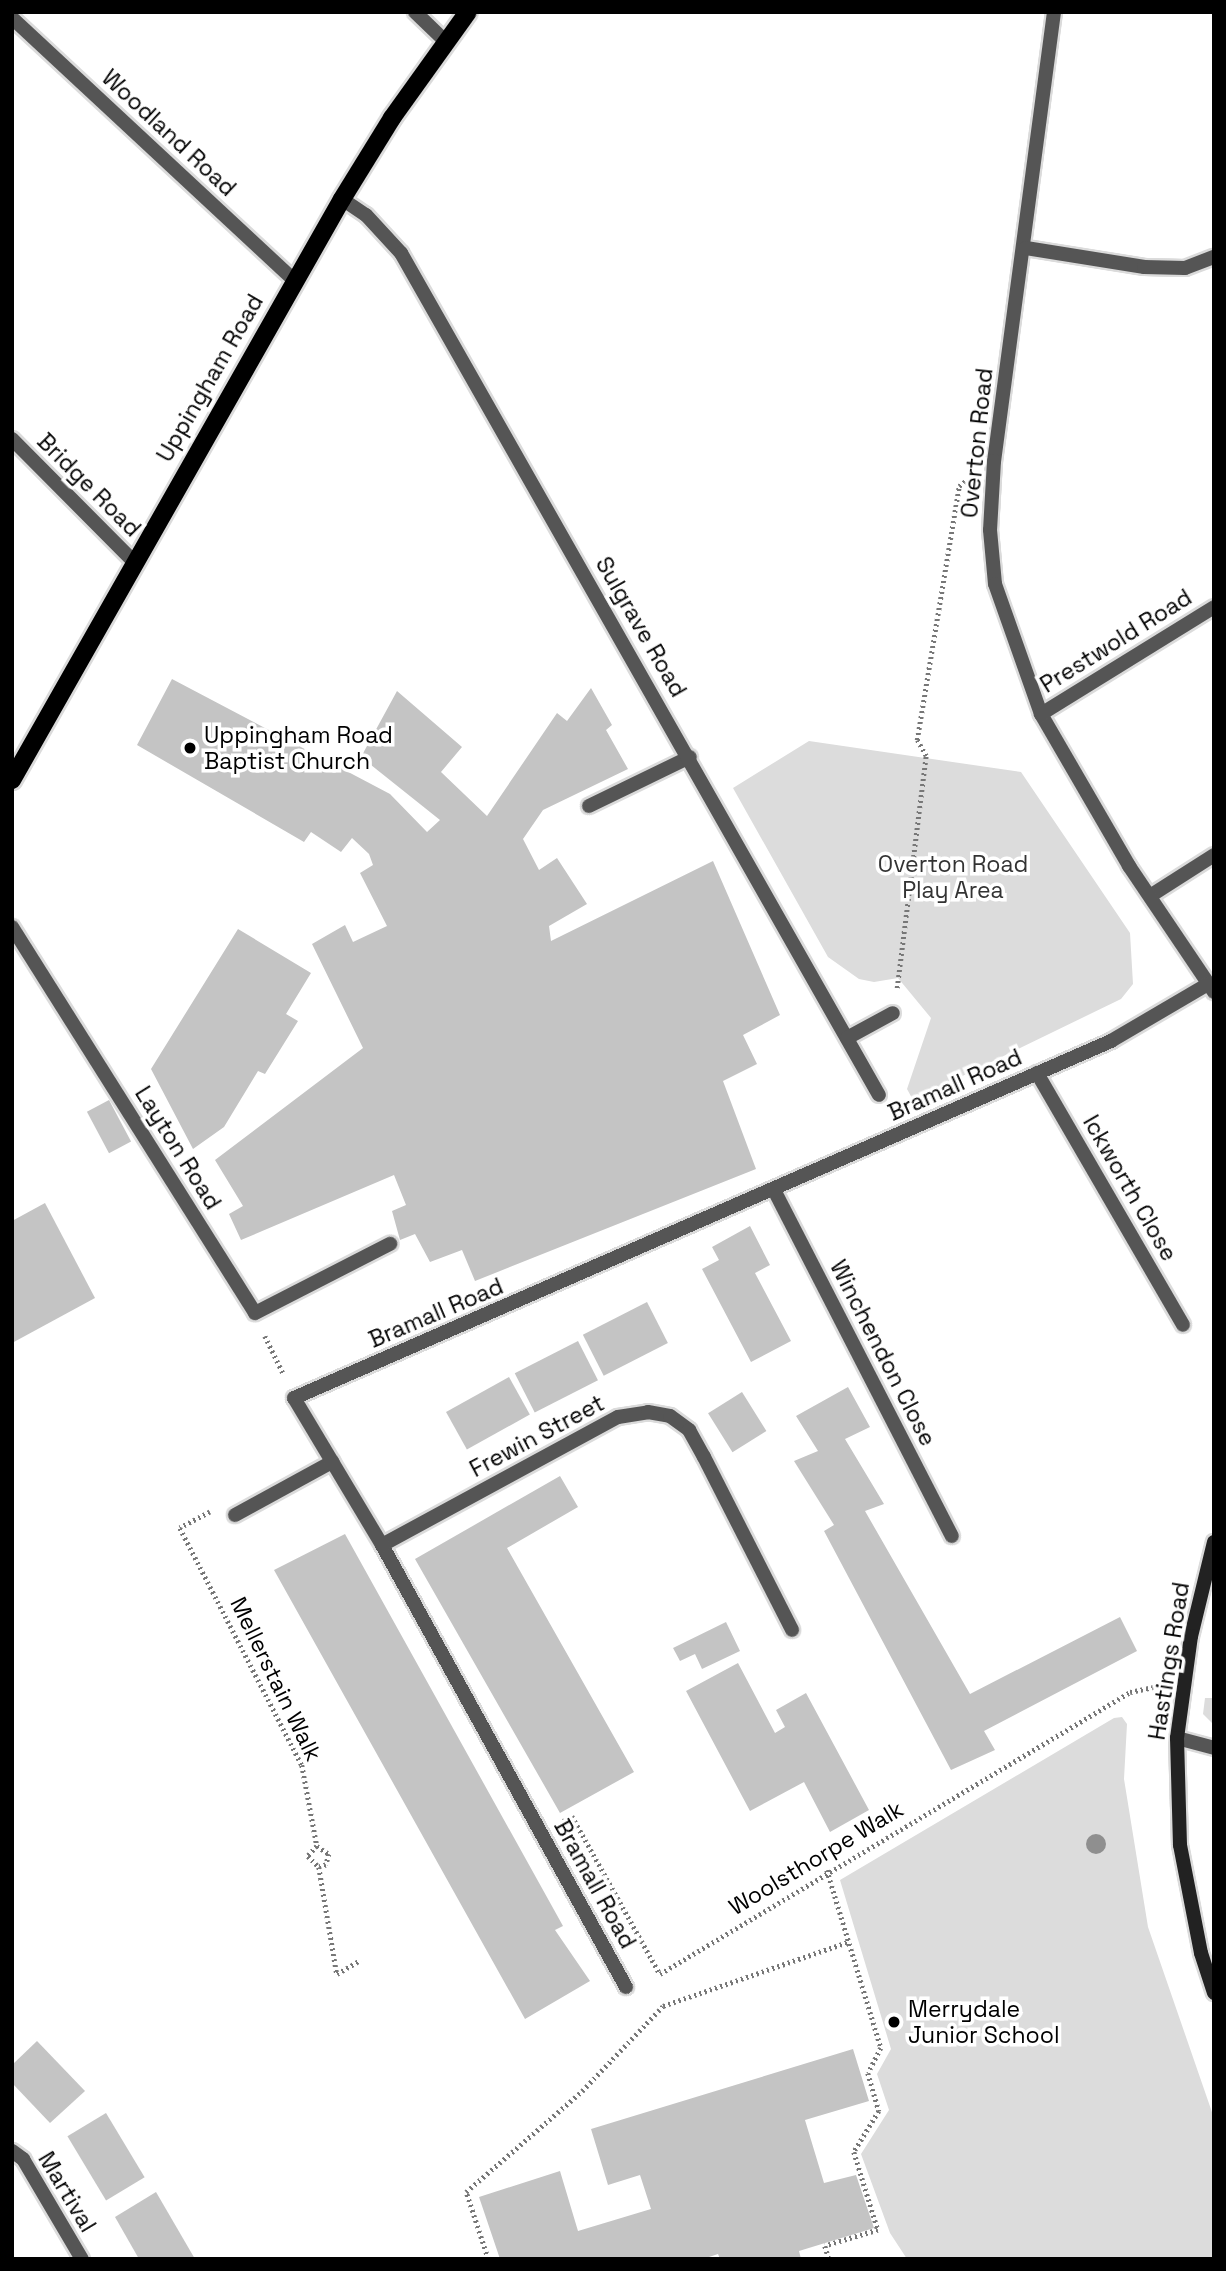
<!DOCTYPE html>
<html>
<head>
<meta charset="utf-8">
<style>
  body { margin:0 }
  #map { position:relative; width:1226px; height:2271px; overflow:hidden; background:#fff; font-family:"Space Grotesk",sans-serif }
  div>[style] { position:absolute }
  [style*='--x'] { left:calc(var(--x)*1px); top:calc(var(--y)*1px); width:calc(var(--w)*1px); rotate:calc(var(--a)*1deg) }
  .green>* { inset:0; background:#dcdcdc }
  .building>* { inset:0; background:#c4c4c4; transform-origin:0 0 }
  .path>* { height:4.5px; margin-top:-2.25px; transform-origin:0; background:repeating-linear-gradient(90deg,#777 0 2px,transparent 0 5.5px) }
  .roads { filter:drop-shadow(2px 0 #dbdbdb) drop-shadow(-2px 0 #dbdbdb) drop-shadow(0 2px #dbdbdb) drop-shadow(0 -2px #dbdbdb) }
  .lane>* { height:14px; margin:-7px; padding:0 7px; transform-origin:7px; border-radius:7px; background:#555 }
  .street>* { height:14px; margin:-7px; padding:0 7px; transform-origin:7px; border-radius:7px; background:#555 }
  .secondary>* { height:14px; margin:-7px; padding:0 7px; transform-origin:7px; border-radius:7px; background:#222 }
  .primary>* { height:18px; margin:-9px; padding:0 9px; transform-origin:9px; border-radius:9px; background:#000 }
  .trees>* { width:20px; height:20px; margin:-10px; border-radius:50%; background:#8f8f8f }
  .dots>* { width:19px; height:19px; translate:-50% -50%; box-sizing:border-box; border:4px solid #fff; border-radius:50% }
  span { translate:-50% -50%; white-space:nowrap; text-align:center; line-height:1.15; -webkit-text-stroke:7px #fff; paint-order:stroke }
  .street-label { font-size:23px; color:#000 }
  .poi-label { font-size:23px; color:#000 }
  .left { translate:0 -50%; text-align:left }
  .park-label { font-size:23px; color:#333 }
  .frame { position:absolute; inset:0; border:14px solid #000; pointer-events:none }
</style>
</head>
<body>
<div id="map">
  <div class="green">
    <i style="clip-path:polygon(809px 741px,1021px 772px,1130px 933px,1133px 984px,1121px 999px,913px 1100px,907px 1089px,931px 1018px,898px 978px,874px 982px,859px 979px,828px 957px,733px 788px)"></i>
    <i style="clip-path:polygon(1205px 1698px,1214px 1698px,1214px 1725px,1203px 1714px)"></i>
    <i style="clip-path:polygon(1122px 1717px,1127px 1724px,1124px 1779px,1148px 1927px,1214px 2118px,1214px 2259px,907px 2259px,890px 2233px,861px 2154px,889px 2110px,877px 2074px,891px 2049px,840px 1880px,1114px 1718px)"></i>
  </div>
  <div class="building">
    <i style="clip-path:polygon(172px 679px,390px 794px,427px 832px,440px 820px,361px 757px,397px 691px,462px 747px,441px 772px,487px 816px,557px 713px,567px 721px,591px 688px,612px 725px,606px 730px,628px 769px,543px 810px,523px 839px,539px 870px,557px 858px,587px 904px,549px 926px,551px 941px,713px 861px,780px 1015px,743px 1035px,757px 1064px,723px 1081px,756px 1169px,475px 1281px,462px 1250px,430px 1262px,415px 1234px,400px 1240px,392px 1211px,406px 1205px,394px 1175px,241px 1240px,229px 1214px,243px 1206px,215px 1160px,363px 1048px,312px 944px,345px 925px,353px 942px,387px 926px,360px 873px,373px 865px,369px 854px,352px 838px,341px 852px,311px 832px,304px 842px,137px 745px)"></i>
    <i style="clip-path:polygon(238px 929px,311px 973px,286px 1014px,298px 1021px,265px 1074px,258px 1071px,224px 1127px,193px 1149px,151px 1069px)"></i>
    <i style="left:109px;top:1100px;width:47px;height:25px;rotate:62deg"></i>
    <i style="clip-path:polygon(45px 1203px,95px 1298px,12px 1343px,12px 1221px)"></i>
    <i style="clip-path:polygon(750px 1226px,770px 1265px,755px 1273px,791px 1341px,751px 1362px,702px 1269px,719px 1260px,712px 1247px)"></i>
    <i style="left:647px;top:1302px;width:46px;height:72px;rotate:63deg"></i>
    <i style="left:578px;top:1341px;width:44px;height:71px;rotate:63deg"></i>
    <i style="left:509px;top:1377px;width:43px;height:72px;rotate:61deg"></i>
    <i style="clip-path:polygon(848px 1387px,870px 1427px,845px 1439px,884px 1504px,865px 1511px,970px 1694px,1120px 1617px,1137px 1651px,984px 1731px,995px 1750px,951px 1770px,824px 1531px,834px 1525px,794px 1461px,818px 1451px,796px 1416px)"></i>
    <i style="left:742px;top:1392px;width:46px;height:40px;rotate:58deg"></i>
    <i style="clip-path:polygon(560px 1476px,578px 1507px,507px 1548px,634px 1772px,560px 1813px,415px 1559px)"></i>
    <i style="clip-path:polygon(345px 1534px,563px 1926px,555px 1930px,590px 1981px,525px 2019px,274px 1570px)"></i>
    <i style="clip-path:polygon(726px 1622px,740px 1651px,702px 1669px,695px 1654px,680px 1661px,673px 1648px)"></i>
    <i style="clip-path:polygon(738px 1663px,775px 1733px,785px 1727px,776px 1710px,806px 1693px,869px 1810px,830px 1832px,804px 1782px,750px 1811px,686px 1691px)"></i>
    <i style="clip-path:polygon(37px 2041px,85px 2091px,50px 2123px,12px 2083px,12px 2065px)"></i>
    <i style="clip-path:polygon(853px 2049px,869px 2101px,805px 2120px,824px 2183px,856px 2175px,874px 2228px,799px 2251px,801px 2259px,720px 2259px,718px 2254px,703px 2259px,500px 2259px,479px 2197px,560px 2171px,578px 2231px,651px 2209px,640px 2175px,608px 2185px,591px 2129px)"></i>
    <i style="left:106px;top:2113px;width:75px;height:45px;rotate:59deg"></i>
    <i style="clip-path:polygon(156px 2192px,195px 2259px,139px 2259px,115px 2217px)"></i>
  </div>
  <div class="path">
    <i style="--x:897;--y:988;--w:234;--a:-82.9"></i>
    <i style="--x:926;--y:756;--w:18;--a:-119"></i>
    <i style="--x:917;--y:740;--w:257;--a:-80.6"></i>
    <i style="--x:959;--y:486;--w:10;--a:-37"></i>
    <i style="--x:265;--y:1336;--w:43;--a:64"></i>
    <i style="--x:210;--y:1512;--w:34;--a:152"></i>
    <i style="--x:180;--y:1528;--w:267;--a:62.8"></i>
    <i style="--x:302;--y:1765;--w:82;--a:79.5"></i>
    <i style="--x:317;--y:1846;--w:14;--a:34"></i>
    <i style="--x:329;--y:1854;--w:11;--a:105"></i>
    <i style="--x:326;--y:1865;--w:7;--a:164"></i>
    <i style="--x:319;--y:1867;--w:109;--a:80.5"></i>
    <i style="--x:337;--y:1974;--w:27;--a:-31"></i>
    <i style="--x:563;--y:1821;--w:10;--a:-29"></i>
    <i style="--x:572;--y:1816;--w:181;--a:60.9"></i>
    <i style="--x:660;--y:1974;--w:548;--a:-30.96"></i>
    <i style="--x:1130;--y:1692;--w:29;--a:-12"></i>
    <i style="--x:317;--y:1846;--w:13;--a:132"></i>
    <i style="--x:308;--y:1856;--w:16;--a:45"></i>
    <i style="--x:827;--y:1870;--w:186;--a:73.1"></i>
    <i style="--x:881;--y:2048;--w:28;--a:117"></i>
    <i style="--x:868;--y:2073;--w:40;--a:74"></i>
    <i style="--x:879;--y:2111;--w:48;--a:121.4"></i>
    <i style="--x:854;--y:2152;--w:82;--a:72.9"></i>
    <i style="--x:878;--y:2230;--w:55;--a:163.2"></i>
    <i style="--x:825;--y:2246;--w:14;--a:73"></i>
    <i style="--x:488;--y:2259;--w:71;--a:-108.2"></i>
    <i style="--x:466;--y:2192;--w:154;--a:-41"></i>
    <i style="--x:582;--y:2091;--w:117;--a:-46.4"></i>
    <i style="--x:663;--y:2006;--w:196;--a:-19.1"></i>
  </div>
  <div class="roads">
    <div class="lane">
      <i style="--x:589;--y:806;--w:112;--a:-25.9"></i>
      <i style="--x:1150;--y:896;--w:76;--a:-32.6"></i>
      <i style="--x:255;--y:1313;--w:152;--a:-27.1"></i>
      <i style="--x:704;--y:1457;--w:194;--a:63"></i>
      <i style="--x:235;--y:1515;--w:111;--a:-28.7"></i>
      <i style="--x:1177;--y:1738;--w:38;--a:15"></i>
    </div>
    <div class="street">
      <i style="--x:415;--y:12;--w:42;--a:44"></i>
      <i style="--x:1054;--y:12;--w:453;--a:97.6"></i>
      <i style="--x:994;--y:461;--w:69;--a:93.3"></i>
      <i style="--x:990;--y:530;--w:54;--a:84.7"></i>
      <i style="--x:995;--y:584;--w:138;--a:70.5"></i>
      <i style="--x:1041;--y:714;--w:176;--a:59.9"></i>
      <i style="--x:1129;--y:866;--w:152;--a:56"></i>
      <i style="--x:12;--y:18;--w:386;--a:42.9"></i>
      <i style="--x:342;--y:199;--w:29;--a:34"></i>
      <i style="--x:366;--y:215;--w:52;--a:47.4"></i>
      <i style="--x:401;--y:253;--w:968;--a:60.42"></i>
      <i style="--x:1026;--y:248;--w:120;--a:9.1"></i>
      <i style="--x:1144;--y:267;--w:41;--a:1.4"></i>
      <i style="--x:1185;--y:268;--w:31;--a:-21"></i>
      <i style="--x:12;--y:439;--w:173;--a:45.2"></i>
      <i style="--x:1041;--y:714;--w:203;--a:-31.7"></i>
      <i style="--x:12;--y:927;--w:456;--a:57.8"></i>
      <i style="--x:847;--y:1038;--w:52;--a:-28.5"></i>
      <i style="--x:1037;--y:1073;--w:291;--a:59.9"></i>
      <i style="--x:774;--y:1190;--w:389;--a:62.8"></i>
      <i style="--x:382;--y:1545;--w:268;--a:-28.5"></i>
      <i style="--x:618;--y:1417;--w:30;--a:-9"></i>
      <i style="--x:648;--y:1412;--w:22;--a:10"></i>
      <i style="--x:670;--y:1416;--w:24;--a:36"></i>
      <i style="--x:689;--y:1430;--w:31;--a:61"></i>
      <i style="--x:626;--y:1987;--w:505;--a:-118.9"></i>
      <i style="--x:382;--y:1545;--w:171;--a:-120.9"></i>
      <i style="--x:294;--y:1398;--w:892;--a:-23.6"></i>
      <i style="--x:1111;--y:1041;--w:113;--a:-30.4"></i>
      <i style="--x:12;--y:2151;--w:14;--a:36"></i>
      <i style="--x:23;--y:2159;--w:116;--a:59.5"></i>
    </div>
    <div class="secondary">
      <i style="--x:1214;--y:1542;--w:97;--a:103.7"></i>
      <i style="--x:1191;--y:1636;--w:103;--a:97.8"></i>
      <i style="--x:1177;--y:1738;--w:107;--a:88.4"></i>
      <i style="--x:1180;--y:1845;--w:110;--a:79"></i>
      <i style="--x:1201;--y:1953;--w:42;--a:72"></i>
    </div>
    <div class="primary">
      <i style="--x:12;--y:780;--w:668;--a:-60.4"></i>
      <i style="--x:342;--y:199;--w:95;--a:-58.3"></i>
      <i style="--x:392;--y:118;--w:130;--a:-54.4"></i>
    </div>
  </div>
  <div class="trees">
    <i style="left:1096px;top:1844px"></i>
  </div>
  <div class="dots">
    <i style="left:190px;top:748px;background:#000"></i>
    <i style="left:894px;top:2022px;background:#000"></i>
  </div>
  <div class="street-label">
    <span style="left:169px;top:133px;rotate:43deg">Woodland Road</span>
    <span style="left:210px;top:378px;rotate:-60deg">Uppingham Road</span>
    <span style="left:977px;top:443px;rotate:-84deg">Overton Road</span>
    <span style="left:89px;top:485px;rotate:45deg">Bridge Road</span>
    <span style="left:641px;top:627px;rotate:60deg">Sulgrave Road</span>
    <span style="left:1116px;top:641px;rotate:-32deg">Prestwold Road</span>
    <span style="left:955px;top:1085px;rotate:-24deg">Bramall Road</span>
    <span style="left:178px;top:1148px;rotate:58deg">Layton Road</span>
    <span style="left:1130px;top:1188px;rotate:60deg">Ickworth Close</span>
    <span style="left:436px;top:1313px;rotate:-23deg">Bramall Road</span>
    <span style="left:883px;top:1353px;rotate:63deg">Winchendon Close</span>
    <span style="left:537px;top:1436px;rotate:-28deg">Frewin Street</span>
    <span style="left:1169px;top:1661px;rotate:-81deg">Hastings Road</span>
    <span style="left:276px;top:1679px;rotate:64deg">Mellerstain Walk</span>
    <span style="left:816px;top:1858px;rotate:-31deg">Woolsthorpe Walk</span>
    <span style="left:595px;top:1884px;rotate:61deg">Bramall Road</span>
    <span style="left:67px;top:2192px;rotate:59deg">Martival</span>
  </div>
  <div class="poi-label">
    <span class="left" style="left:204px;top:748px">Uppingham Road<br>Baptist Church</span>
    <span class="left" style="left:908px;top:2022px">Merrydale<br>Junior School</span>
  </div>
  <div class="park-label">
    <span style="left:953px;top:877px">Overton Road<br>Play Area</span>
  </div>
  <div class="frame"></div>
</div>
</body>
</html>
